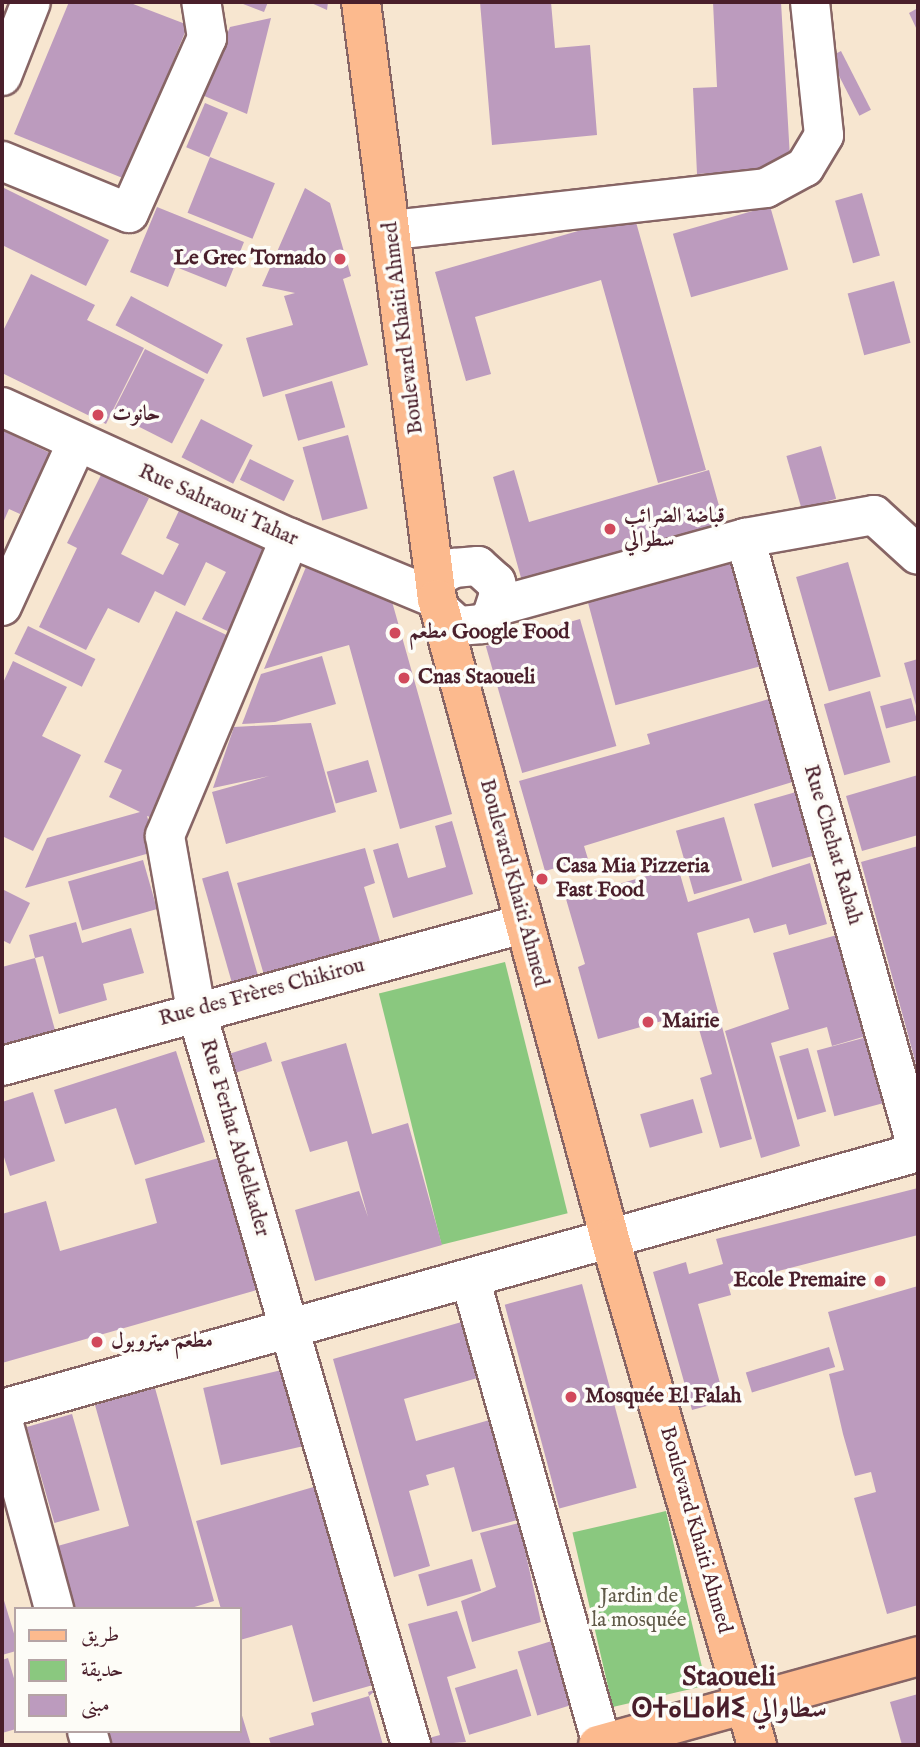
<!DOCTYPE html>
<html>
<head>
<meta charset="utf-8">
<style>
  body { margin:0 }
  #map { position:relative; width:920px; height:1747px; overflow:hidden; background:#f7e6d0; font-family:"IM FELL English",Amiri,"Noto Sans Tifinagh",serif }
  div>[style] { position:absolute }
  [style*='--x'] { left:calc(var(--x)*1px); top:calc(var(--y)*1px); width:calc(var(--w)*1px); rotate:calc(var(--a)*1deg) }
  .green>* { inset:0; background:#8ac87f; transform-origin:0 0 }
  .building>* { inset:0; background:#bc9bbe; transform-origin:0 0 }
  .roads { filter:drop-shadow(2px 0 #876565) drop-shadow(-2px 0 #876565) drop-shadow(0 2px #876565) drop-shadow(0 -2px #876565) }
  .minor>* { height:38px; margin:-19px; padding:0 19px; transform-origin:19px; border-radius:19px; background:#fff }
  .major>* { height:38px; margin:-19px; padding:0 19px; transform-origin:19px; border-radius:19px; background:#fcba8e }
  .highway>* { height:38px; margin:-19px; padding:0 19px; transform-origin:19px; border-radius:19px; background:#fcba8e }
  .dots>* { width:19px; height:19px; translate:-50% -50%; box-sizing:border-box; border:4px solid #fdfcf7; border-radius:50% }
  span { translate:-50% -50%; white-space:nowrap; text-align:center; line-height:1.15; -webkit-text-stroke:7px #fdfcf7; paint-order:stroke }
  .poi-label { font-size:21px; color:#4a1f2b; font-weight:700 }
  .right { translate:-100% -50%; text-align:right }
  .left { translate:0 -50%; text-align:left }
  .street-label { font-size:21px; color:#4a1f2b }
  .park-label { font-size:21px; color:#605a48 }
  .district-label { font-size:28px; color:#4a1f2b; font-weight:700 }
  .frame { position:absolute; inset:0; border:4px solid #4a1f2b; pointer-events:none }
  .legend { position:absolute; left:14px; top:1607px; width:228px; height:126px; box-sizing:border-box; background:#fdfcf7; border:2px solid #b5a4a5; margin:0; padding:9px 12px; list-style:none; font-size:21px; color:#4a1f2b }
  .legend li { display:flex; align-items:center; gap:14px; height:35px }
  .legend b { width:35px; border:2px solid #b5a4a5 }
</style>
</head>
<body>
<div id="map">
  <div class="green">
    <i style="left:505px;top:962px;width:259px;height:130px;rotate:76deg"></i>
    <i style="left:666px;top:1511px;width:179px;height:96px;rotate:77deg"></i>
  </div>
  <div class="building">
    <i style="clip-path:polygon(69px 2px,128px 2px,188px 25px,125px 179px,14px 134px)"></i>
    <i style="clip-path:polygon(238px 2px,268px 2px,264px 12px)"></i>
    <i style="clip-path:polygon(309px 2px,328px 2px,327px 10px)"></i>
    <i style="clip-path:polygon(480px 2px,551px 2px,555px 48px,590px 45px,597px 135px,492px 145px)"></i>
    <i style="clip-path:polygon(713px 2px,781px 2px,790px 158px,772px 170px,697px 174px,693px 88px,717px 87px)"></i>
    <i style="clip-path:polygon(918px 8px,918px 32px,909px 13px)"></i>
    <i style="clip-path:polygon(271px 18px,247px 114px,202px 95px,230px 27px)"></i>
    <i style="left:841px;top:51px;width:66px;height:13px;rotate:63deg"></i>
    <i style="left:205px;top:103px;width:25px;height:48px;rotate:23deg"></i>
    <i style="left:210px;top:157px;width:70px;height:60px;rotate:22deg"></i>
    <i style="clip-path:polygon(2px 187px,109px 240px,86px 286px,2px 245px)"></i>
    <i style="clip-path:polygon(305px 188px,330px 203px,351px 276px,343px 279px,368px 365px,263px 397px,246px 338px,293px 325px,284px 296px,295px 293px,262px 286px)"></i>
    <i style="left:862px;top:193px;width:65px;height:28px;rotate:74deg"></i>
    <i style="left:770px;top:206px;width:66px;height:101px;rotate:74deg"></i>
    <i style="clip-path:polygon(157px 207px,244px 242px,226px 287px,176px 267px,168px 287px,130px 272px)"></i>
    <i style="clip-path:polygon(634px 215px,706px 470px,658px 483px,601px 280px,475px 317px,491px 374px,466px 381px,435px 272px)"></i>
    <i style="clip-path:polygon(31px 274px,95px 305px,87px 320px,144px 348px,106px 424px,2px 373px,2px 333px)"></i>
    <i style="left:894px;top:281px;width:64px;height:48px;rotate:75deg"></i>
    <i style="left:131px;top:296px;width:104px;height:33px;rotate:28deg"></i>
    <i style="left:145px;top:349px;width:67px;height:72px;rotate:27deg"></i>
    <i style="left:332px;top:381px;width:48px;height:49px;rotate:74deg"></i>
    <i style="left:201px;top:419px;width:58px;height:43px;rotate:27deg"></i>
    <i style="clip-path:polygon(2px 430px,50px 453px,20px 514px,9px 509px,2px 525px)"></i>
    <i style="left:348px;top:435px;width:76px;height:47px;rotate:75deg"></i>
    <i style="left:821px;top:446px;width:55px;height:36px;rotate:74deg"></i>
    <i style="left:250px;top:459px;width:49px;height:23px;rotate:26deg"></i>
    <i style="clip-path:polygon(514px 470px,529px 522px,709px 470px,725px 527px,523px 585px,493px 477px)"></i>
    <i style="clip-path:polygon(101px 475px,149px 498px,121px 554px,163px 575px,179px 544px,166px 538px,185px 498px,278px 544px,234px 634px,202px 619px,226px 572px,206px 562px,185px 606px,155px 591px,139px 623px,108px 608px,86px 650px,39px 627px,77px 548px,67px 543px)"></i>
    <i style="left:736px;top:560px;width:109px;height:154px;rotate:75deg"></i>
    <i style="clip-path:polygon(308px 562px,391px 598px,452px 814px,400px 829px,349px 645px,264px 669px)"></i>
    <i style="left:848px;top:562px;width:119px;height:54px;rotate:74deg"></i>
    <i style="clip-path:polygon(176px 611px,237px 640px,150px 817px,147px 816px,157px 851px,25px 888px,47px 838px,140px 812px,109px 797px,122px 770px,104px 762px)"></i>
    <i style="left:580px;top:619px;width:132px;height:98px;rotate:74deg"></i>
    <i style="left:28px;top:626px;width:75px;height:31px;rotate:26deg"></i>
    <i style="clip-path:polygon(322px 656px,336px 704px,275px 722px,242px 724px,261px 674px)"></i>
    <i style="clip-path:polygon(918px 659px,918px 709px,917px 709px,904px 663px)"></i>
    <i style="clip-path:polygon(13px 661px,67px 687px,42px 736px,81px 755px,33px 851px,2px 836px,2px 685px)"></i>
    <i style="left:870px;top:691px;width:74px;height:48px;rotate:74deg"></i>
    <i style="clip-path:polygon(776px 697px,799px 780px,584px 846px,588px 859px,545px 871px,519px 781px,650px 744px,647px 734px)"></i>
    <i style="left:911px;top:698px;width:23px;height:32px;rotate:75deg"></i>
    <i style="clip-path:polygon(311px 723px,336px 812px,226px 844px,212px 792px,269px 776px,213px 788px,234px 727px)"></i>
    <i style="left:368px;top:760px;width:33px;height:43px;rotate:74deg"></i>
    <i style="clip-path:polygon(918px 775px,918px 835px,862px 851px,846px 796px)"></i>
    <i style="left:803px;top:790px;width:66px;height:51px;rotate:74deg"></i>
    <i style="left:724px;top:817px;width:66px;height:50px;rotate:74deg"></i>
    <i style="clip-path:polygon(452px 821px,473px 894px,393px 918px,373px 850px,398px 843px,408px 878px,446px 867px,435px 826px)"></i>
    <i style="clip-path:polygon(918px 846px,918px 1068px,917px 1068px,861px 862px)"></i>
    <i style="clip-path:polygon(365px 848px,375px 883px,364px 887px,380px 941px,264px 975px,237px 883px)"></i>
    <i style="left:143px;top:860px;width:51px;height:78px;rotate:74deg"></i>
    <i style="clip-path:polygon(810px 863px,827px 924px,789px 935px,786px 924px,754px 933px,749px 918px,697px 933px,752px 1139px,720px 1148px,700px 1078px,712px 1074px,694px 1012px,598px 1039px,578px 967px,585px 964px,566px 899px,678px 867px,688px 902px)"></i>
    <i style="left:228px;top:871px;width:111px;height:27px;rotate:74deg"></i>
    <i style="clip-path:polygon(2px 889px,30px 903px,10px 944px,2px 940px)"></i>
    <i style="clip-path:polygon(76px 922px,82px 943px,131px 928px,144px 973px,103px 984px,107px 1000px,59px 1014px,43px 956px,35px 958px,29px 935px)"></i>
    <i style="clip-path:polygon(844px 933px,873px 1034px,832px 1046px,827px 1027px,771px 1043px,800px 1146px,761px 1158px,725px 1031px,789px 1009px,773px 953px)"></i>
    <i style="clip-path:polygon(35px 958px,55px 1030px,2px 1045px,2px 967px)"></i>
    <i style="left:867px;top:1037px;width:68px;height:52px;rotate:75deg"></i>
    <i style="left:266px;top:1042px;width:20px;height:39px;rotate:72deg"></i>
    <i style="clip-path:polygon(346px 1043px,372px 1134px,408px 1123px,442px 1245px,315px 1281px,295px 1210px,359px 1191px,368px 1217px,347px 1141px,310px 1152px,281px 1062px)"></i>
    <i style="left:808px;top:1048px;width:66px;height:30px;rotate:74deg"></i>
    <i style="clip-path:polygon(176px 1051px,205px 1142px,135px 1165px,116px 1108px,65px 1124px,54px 1090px)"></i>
    <i style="clip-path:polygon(33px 1092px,55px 1161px,10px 1176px,2px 1151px,2px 1102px)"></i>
    <i style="left:693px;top:1099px;width:35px;height:55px;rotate:74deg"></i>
    <i style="clip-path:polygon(222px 1157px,260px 1289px,2px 1363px,2px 1214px,46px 1201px,60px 1251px,157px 1223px,145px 1179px)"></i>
    <i style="clip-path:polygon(918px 1188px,918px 1235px,728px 1284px,731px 1295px,698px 1304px,725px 1401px,692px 1410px,653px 1272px,686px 1262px,689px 1274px,723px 1264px,716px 1239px)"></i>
    <i style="left:582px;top:1284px;width:211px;height:80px;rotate:75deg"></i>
    <i style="clip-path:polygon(918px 1286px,918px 1605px,887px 1614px,854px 1498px,876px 1492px,871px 1472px,855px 1476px,843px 1434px,829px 1374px,844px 1370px,828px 1312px)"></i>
    <i style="clip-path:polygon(465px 1321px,481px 1377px,404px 1399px,416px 1441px,493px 1419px,521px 1519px,472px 1532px,454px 1467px,426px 1475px,429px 1485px,409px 1491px,430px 1566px,394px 1577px,333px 1359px)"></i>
    <i style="left:829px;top:1347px;width:21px;height:87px;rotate:73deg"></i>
    <i style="left:286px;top:1369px;width:79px;height:85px;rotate:77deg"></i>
    <i style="clip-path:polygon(155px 1388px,214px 1601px,188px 1609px,72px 1609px,54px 1547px,129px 1526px,95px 1405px)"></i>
    <i style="left:72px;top:1414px;width:100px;height:47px;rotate:74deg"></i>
    <i style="clip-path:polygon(317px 1486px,373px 1685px,313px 1702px,292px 1625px,240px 1640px,240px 1609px,221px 1609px,196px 1521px)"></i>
    <i style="clip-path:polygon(519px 1523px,541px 1622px,472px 1642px,461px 1601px,496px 1587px,480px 1533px)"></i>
    <i style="left:472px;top:1559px;width:33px;height:56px;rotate:74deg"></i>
    <i style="clip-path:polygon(2px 1594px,16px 1640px,16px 1651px,2px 1655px)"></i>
    <i style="clip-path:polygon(457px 1611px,476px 1668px,447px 1677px,466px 1742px,427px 1745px,425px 1739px,440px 1735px,408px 1624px)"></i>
    <i style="left:555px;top:1640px;width:67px;height:39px;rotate:73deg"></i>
    <i style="clip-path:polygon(8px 1658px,16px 1685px,16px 1729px,2px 1733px,2px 1660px)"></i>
    <i style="left:517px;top:1669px;width:49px;height:65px;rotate:73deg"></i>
    <i style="clip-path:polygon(377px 1689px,369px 1696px,383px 1745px,271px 1745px,269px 1738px,314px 1725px,311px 1713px,369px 1696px,368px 1692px)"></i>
    <i style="clip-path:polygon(918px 1694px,918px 1744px,902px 1745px,890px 1702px)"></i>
    <i style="clip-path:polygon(240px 1709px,251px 1745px,112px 1745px,108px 1731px,240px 1731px)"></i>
  </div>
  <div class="roads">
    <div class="minor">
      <i style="--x:2;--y:76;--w:79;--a:-68.6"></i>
      <i style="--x:2;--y:161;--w:137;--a:22.3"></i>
      <i style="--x:129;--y:213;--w:192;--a:-66"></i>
      <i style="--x:207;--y:38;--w:36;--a:-99"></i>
      <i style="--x:393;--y:230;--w:375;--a:-6.4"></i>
      <i style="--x:766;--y:188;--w:44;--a:-28.3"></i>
      <i style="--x:805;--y:167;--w:37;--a:-59"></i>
      <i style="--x:824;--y:135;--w:134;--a:-96"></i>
      <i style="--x:2;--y:407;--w:316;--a:24.5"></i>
      <i style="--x:290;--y:538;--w:159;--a:22.5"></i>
      <i style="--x:290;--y:538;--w:323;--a:112.8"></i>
      <i style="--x:165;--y:836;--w:177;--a:79.9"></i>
      <i style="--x:196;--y:1010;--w:766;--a:73.69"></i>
      <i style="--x:745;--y:538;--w:638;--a:74.26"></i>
      <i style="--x:434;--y:579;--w:23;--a:-29"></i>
      <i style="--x:454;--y:568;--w:24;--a:-5"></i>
      <i style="--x:478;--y:566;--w:24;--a:42"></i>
      <i style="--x:496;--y:582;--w:12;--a:76"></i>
      <i style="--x:499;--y:594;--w:23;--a:108"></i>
      <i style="--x:492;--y:616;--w:13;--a:141"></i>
      <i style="--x:482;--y:624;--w:24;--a:175"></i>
      <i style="--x:458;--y:626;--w:24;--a:-138"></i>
      <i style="--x:2;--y:606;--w:180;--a:-65.4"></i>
      <i style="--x:498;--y:606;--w:256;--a:-15.4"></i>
      <i style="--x:745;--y:538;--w:131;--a:-10.1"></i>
      <i style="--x:874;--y:515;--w:59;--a:42.3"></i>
      <i style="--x:2;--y:1066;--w:540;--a:-15.25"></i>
      <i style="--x:470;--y:1278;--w:484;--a:74.2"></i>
      <i style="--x:2;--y:1409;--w:951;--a:-15.67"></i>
      <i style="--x:2;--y:1417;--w:199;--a:74.8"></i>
      <i style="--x:87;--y:1731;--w:15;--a:74"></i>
    </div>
    <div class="major">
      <i style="--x:598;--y:1745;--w:332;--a:-15.5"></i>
    </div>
    <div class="highway">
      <i style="--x:361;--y:2;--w:602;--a:82.75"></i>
      <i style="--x:437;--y:599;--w:663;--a:74.87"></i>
      <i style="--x:610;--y:1239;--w:527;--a:73.8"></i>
    </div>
  </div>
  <div class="dots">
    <i style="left:340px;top:259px;background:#d1495b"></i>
    <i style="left:98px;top:415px;background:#d1495b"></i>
    <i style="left:610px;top:529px;background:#d1495b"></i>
    <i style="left:395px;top:633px;background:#d1495b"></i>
    <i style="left:404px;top:678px;background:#d1495b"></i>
    <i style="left:542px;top:879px;background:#d1495b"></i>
    <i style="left:648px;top:1022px;background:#d1495b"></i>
    <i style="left:880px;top:1281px;background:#d1495b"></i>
    <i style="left:97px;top:1342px;background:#d1495b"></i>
    <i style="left:571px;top:1397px;background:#d1495b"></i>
  </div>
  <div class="poi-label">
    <span class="right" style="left:326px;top:259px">Le Grec Tornado</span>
    <span class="left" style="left:112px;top:415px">حانوت</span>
    <span class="left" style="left:624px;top:529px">قباضة الضرائب<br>سطوالي</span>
    <span class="left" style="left:409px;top:633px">مطعم Google Food</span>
    <span class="left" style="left:418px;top:678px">Cnas Staoueli</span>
    <span class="left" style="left:556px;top:879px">Casa Mia Pizzeria<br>Fast Food</span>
    <span class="left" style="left:662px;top:1022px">Mairie</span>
    <span class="right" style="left:866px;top:1281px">Ecole Premaire</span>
    <span class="left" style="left:111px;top:1342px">مطعم ميتروبول</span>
    <span class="left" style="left:585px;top:1397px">Mosquée El Falah</span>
  </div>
  <div class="street-label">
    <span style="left:404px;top:328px;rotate:-97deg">Boulevard Khaiti Ahmed</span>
    <span style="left:218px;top:506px;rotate:24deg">Rue Sahraoui Tahar</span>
    <span style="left:832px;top:845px;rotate:74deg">Rue Chehat Rabah</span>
    <span style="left:513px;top:883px;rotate:75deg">Boulevard Khaiti Ahmed</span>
    <span style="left:262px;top:993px;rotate:-15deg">Rue des Frères Chikirou</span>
    <span style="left:234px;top:1138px;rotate:74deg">Rue Ferhat Abdelkader</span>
    <span style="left:695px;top:1530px;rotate:74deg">Boulevard Khaiti Ahmed</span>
  </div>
  <div class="park-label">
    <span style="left:639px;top:1609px">Jardin de<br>la mosquée</span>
  </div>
  <div class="district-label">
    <span style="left:729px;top:1694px">Staoueli<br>ⵙⵜⴰⵡⴰⵍⵉ سطاوالي</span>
  </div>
  <div class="frame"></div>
  <ul class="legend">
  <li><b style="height:9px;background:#fcba8e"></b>طريق</li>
  <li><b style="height:19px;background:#8ac87f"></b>حديقة</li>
  <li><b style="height:19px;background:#bc9bbe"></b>مبنى</li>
  </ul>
</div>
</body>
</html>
